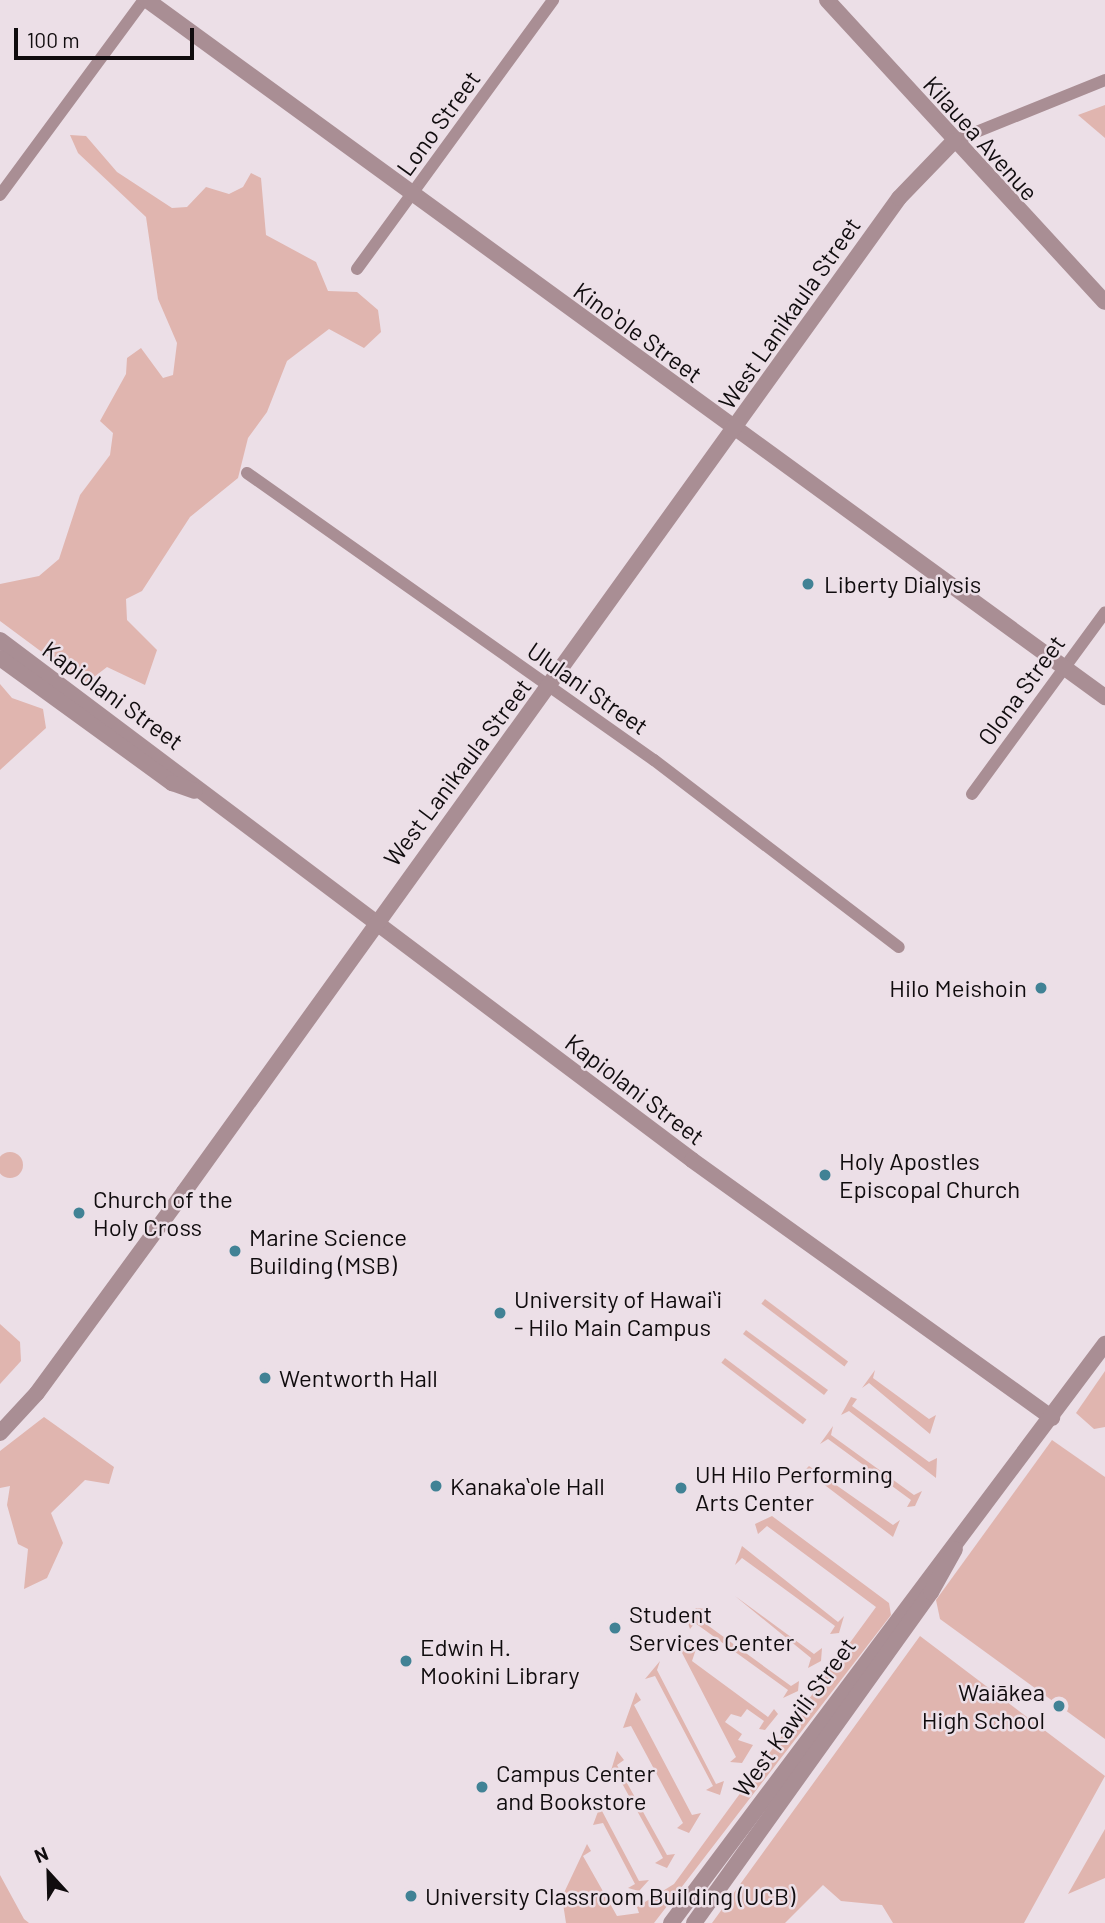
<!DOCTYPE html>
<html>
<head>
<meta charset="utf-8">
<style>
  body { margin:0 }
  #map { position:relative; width:1105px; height:1923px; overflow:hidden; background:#ecdfe7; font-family:Barlow,sans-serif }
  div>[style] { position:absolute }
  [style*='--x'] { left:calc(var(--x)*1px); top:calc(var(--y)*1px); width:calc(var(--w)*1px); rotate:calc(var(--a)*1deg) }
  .green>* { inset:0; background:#e0b5af; transform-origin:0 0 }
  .round { border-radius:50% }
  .minor>* { height:12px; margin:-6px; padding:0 6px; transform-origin:6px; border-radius:6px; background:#a98e94 }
  .tertiary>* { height:16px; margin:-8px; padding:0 8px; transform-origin:8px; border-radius:8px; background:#a98e94 }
  .dots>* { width:19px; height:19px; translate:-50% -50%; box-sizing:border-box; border:4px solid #ecdfe7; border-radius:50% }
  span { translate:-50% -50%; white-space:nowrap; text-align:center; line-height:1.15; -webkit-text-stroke:5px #ecdfe7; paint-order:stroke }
  .street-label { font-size:24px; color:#100c0e }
  .poi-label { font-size:24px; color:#100c0e }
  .left { translate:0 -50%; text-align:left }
  .right { translate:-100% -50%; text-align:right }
  .north { position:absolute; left:14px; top:1839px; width:70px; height:70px; -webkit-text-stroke:5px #ecdfe7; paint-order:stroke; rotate:338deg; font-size:19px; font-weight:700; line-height:28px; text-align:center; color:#100c0e }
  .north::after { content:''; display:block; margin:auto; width:24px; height:32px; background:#100c0e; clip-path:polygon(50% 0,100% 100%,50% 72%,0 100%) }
  .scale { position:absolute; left:14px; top:28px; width:180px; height:32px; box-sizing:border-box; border:4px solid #100c0e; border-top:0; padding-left:9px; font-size:21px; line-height:24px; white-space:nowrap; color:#100c0e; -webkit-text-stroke:5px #ecdfe7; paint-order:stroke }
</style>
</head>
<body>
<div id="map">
  <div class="green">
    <i style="clip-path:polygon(1105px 105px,1105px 138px,1078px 115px)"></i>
    <i style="clip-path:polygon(70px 135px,86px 136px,117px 172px,172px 208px,187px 207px,206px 187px,229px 194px,243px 187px,251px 173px,261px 178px,266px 235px,316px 262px,328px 291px,357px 292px,378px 310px,381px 332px,364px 348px,329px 329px,287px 361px,267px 412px,248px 438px,238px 478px,190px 517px,142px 591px,126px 599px,127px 620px,157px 650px,145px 685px,107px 667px,85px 684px,0 621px,0 584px,39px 576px,59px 559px,80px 495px,110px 455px,113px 433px,100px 421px,126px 374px,127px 358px,141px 348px,163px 378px,173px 375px,177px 343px,158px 299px,146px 217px,78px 153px)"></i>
    <i style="clip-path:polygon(0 684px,12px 698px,43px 709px,46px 728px,0 770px)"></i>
    <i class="round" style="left:-3px;top:1152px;width:26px;height:26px"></i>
    <i style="left:765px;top:1299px;width:104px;height:6px;rotate:37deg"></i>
    <i style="clip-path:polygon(0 1324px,20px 1342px,21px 1361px,0 1384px)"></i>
    <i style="clip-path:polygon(746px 1330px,828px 1390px,824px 1395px,743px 1334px)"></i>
    <i style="left:725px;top:1358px;width:102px;height:6px;rotate:37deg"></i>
    <i style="clip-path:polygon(875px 1370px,873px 1378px,929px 1419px,936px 1415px,930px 1434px,869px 1383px,862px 1388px)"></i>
    <i style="clip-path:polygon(1105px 1371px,1105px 1427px,1094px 1429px,1076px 1413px)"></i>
    <i style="clip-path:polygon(851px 1397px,857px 1399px,852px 1406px,929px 1462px,937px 1458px,936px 1478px,849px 1411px,841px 1415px)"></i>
    <i style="clip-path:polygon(44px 1417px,114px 1467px,109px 1484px,85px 1480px,51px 1513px,63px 1543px,47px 1578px,24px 1589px,28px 1549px,18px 1544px,7px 1505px,10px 1486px,0 1488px,0 1451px)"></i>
    <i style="clip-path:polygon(833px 1426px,831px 1435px,914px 1495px,922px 1491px,915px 1506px,907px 1507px,911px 1500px,828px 1439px,820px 1444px)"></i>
    <i style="clip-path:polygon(1052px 1440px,1105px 1477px,1105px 1739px,940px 1619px,936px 1600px)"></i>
    <i style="clip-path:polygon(809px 1466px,893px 1525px,900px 1520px,893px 1537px,805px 1470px)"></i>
    <i style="clip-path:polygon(772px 1516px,889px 1603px,891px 1615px,654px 1923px,566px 1923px,562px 1897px,587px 1844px,591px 1851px,583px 1856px,617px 1916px,639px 1913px,637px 1907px,674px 1884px,876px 1607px,767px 1526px,758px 1534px,755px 1524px)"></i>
    <i style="clip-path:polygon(742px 1546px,838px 1622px,844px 1616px,839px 1633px,830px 1634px,835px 1626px,742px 1558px,735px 1565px)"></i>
    <i style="clip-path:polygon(735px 1596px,814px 1654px,822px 1648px,821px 1661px,808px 1668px,811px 1658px)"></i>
    <i style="clip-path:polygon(696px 1608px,705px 1609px,699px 1619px,791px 1686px,799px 1681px,798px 1691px,783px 1698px,788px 1690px,695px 1623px,690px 1629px,687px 1620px)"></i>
    <i style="clip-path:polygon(920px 1636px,1105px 1776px,1024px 1923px,893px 1923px,882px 1905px,841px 1901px,823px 1885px,785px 1923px,712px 1923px)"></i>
    <i style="clip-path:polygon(680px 1640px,696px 1649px,692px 1661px,768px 1717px,774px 1709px,778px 1714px,765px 1730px,759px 1729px,764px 1721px,747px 1709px,741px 1717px,731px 1714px,725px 1722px,742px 1734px,738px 1740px,753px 1745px,742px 1763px,730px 1762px,736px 1757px,679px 1647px,669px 1647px)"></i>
    <i style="clip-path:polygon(660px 1661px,657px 1670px,716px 1784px,724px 1781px,720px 1795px,706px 1790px,713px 1786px,655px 1676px,645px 1679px)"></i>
    <i style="clip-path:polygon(636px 1692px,641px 1700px,634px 1705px,692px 1815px,701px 1813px,689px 1833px,677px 1828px,683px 1823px,631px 1726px,623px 1728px)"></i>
    <i style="clip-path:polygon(617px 1751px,624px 1760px,617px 1765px,667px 1855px,675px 1854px,667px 1868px,655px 1863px,663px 1858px,618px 1776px,609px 1777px)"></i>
    <i style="clip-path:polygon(603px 1798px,609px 1807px,602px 1811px,639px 1881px,649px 1880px,639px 1891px,628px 1888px,635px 1884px,603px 1823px,593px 1825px)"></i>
    <i style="clip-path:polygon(1105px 1829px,1105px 1878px,1068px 1894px)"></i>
    <i style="clip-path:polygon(0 1875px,24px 1919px,29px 1923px,0 1923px)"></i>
  </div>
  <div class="minor">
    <i style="--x:954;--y:141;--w:163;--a:-22"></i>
    <i style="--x:0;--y:195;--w:242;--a:-53.6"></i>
    <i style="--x:357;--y:269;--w:333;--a:-53.9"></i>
    <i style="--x:247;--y:473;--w:498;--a:35.2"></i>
    <i style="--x:654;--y:760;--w:308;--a:37.4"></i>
    <i style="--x:972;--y:794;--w:225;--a:-53.8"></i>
  </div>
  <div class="tertiary">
    <i style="--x:147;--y:0;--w:1185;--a:36.04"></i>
    <i style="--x:827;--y:0;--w:410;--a:47.4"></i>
    <i style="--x:0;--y:640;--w:866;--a:36.92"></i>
    <i style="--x:692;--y:1160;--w:443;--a:35.6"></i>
    <i style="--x:0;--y:658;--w:213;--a:36"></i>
    <i style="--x:172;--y:783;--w:24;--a:19"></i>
    <i style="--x:0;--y:1433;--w:54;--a:-47.2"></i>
    <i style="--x:37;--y:1393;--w:249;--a:-53.8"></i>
    <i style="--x:184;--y:1192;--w:1224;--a:-54.27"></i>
    <i style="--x:899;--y:198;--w:79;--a:-46"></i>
    <i style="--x:671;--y:1923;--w:724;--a:-53.15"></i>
    <i style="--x:694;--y:1923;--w:407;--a:-54.4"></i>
    <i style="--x:931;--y:1592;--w:49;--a:-60.8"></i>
  </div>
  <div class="dots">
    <i style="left:808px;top:584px;background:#418295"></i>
    <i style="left:1041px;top:988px;background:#418295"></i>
    <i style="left:825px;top:1175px;background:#418295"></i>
    <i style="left:79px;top:1213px;background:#418295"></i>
    <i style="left:235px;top:1251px;background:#418295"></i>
    <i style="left:500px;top:1313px;background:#418295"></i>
    <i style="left:265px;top:1378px;background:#418295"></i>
    <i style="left:436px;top:1486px;background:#418295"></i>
    <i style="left:681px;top:1488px;background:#418295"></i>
    <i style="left:615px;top:1628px;background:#418295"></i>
    <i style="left:406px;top:1661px;background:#418295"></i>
    <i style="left:1059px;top:1706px;background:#418295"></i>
    <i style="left:482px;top:1787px;background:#418295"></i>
    <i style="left:411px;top:1896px;background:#418295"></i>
  </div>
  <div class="street-label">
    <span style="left:438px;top:123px;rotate:-54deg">Lono Street</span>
    <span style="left:981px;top:138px;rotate:48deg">Kilauea Avenue</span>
    <span style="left:789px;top:313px;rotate:-55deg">West Lanikaula Street</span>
    <span style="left:638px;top:332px;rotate:36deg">Kinoʻole Street</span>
    <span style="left:588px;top:688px;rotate:35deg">Ululani Street</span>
    <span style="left:1021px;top:690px;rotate:-54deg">Olona Street</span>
    <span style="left:113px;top:695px;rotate:36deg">Kapiolani Street</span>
    <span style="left:457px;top:772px;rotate:-53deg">West Lanikaula Street</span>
    <span style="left:635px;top:1089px;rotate:37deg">Kapiolani Street</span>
    <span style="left:794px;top:1717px;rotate:-54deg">West Kawili Street</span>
  </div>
  <div class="poi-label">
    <span class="left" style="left:824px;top:584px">Liberty Dialysis</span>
    <span class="right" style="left:1027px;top:988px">Hilo Meishoin</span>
    <span class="left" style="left:839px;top:1175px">Holy Apostles<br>Episcopal Church</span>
    <span class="left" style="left:93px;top:1213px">Church of the<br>Holy Cross</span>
    <span class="left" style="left:249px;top:1251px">Marine Science<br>Building (MSB)</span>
    <span class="left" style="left:514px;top:1313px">University of Hawaiʻi<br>- Hilo Main Campus</span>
    <span class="left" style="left:279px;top:1378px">Wentworth Hall</span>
    <span class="left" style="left:695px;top:1488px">UH Hilo Performing<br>Arts Center</span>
    <span class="left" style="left:450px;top:1486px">Kanakaʻole Hall</span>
    <span class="left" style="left:629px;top:1628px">Student<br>Services Center</span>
    <span class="left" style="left:420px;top:1661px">Edwin H.<br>Mookini Library</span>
    <span class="right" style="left:1045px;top:1706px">Waiākea<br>High School</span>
    <span class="left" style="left:496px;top:1787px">Campus Center<br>and Bookstore</span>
    <span class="left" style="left:425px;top:1896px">University Classroom Building (UCB)</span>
  </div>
  <div class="north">N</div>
  <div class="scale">100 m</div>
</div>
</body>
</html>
